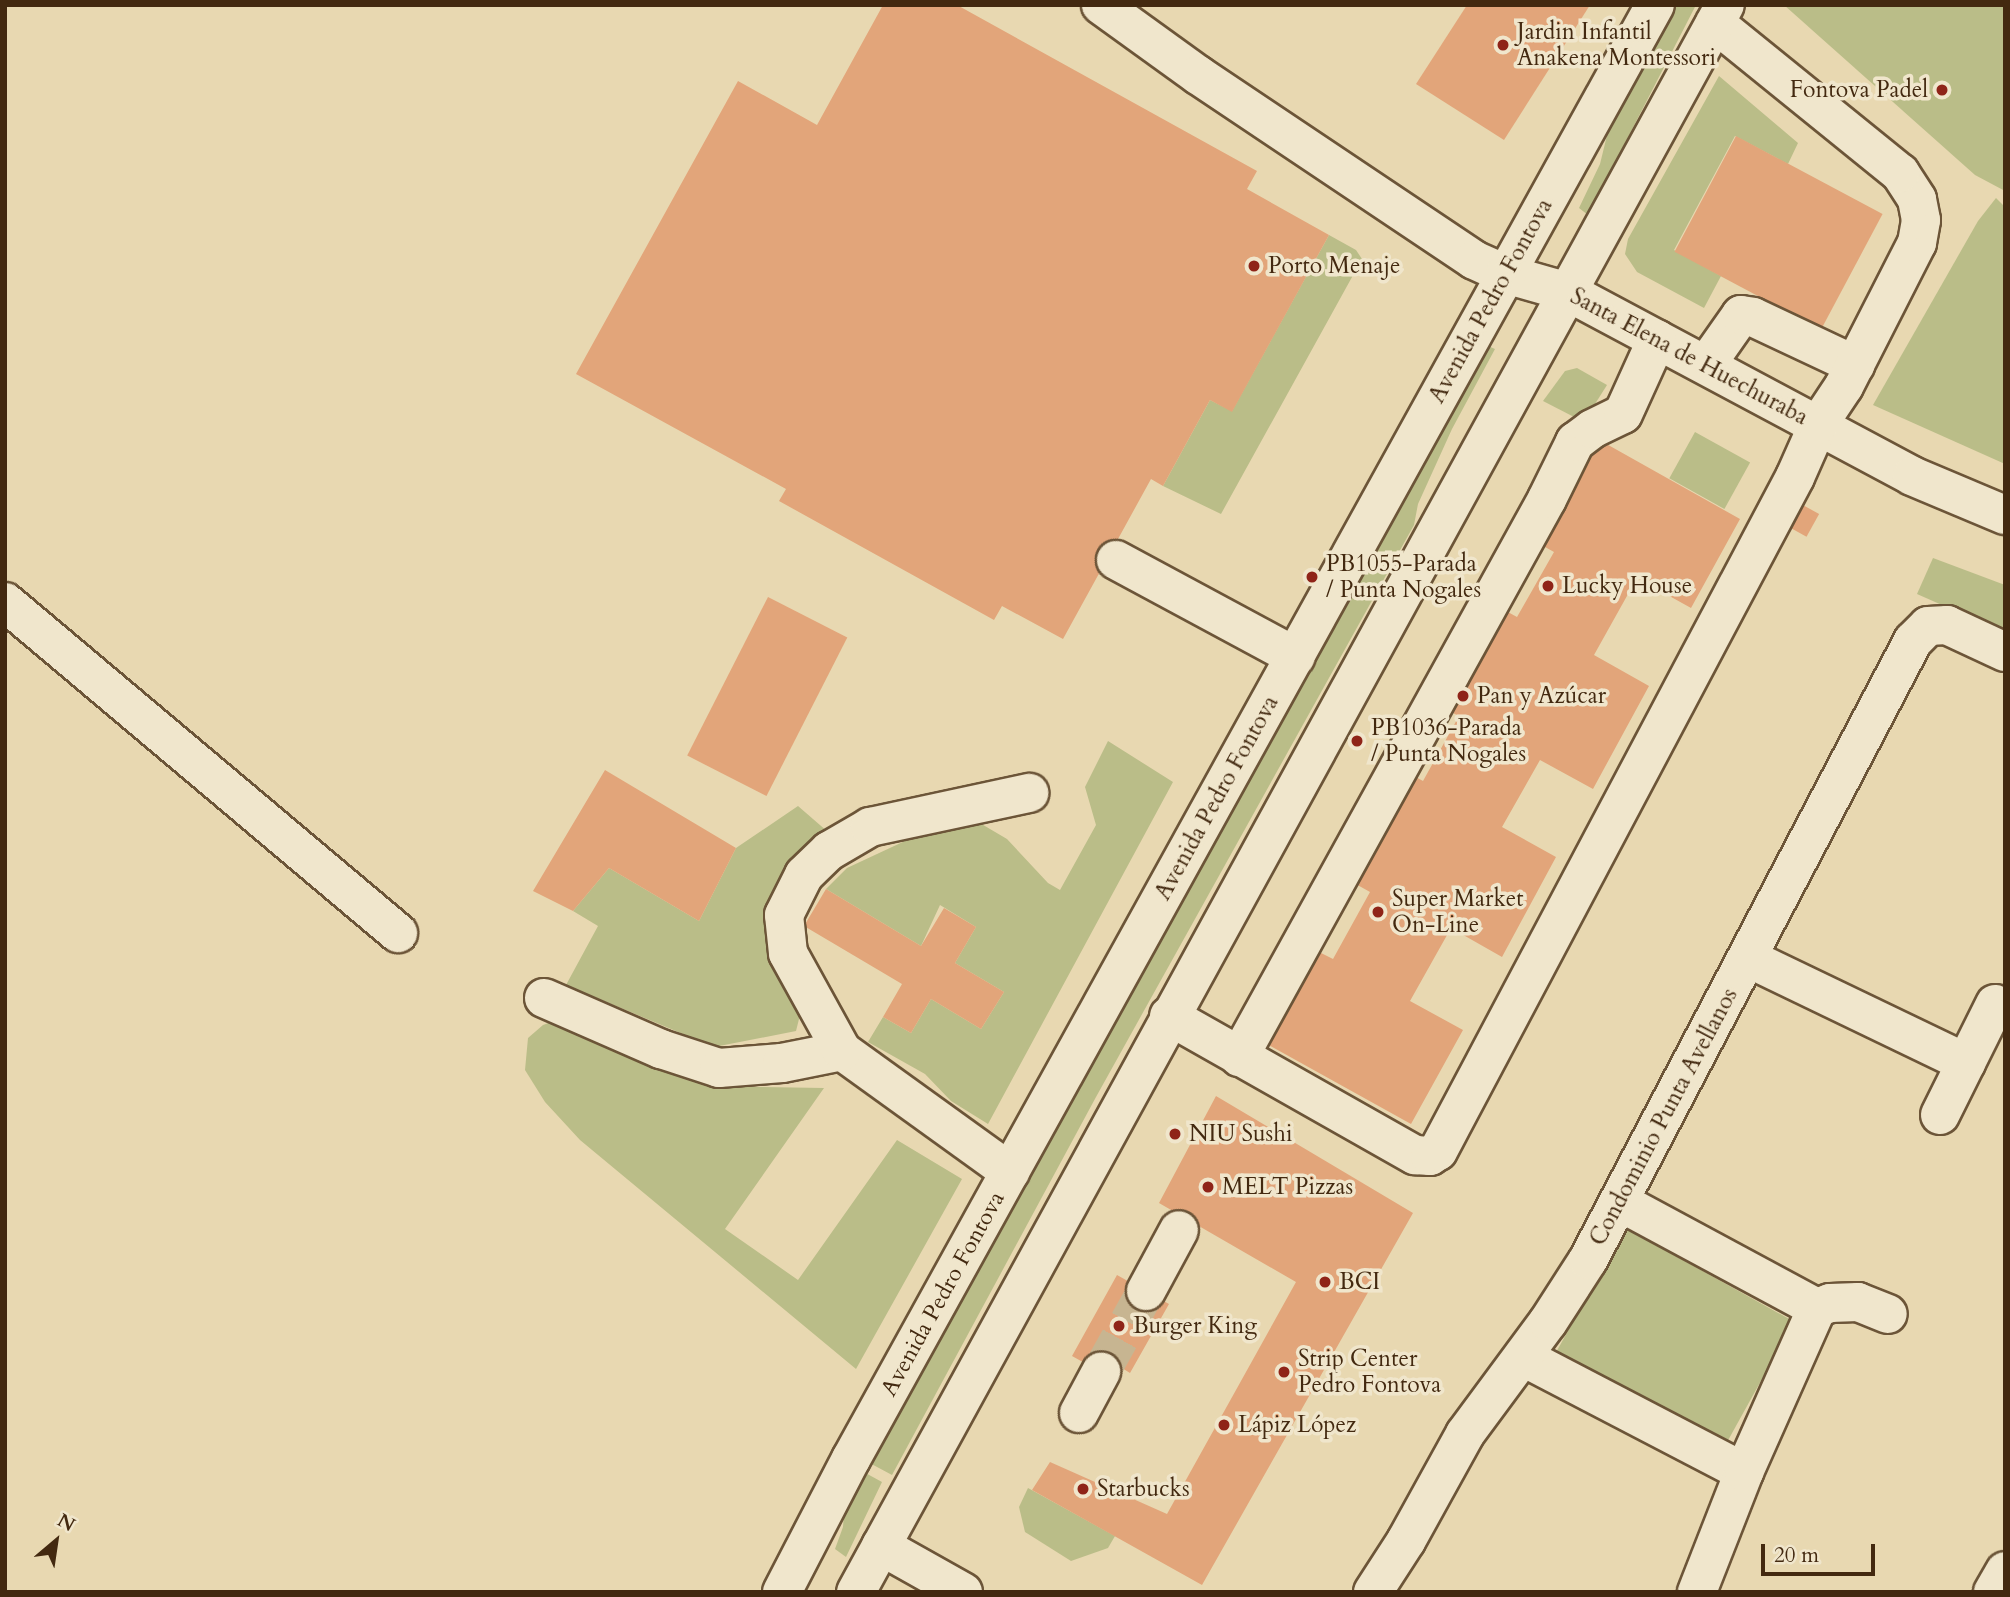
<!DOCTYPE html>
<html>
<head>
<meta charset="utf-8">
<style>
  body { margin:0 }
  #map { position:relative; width:2010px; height:1597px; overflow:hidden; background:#e8d8b1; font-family:Cardo,serif }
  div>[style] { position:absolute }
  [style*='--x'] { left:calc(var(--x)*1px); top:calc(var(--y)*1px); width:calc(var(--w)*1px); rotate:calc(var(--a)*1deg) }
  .green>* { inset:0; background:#babd88; transform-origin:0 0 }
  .building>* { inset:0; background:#e2a57a; transform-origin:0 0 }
  .minor-tunnel>* { height:38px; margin-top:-19px; transform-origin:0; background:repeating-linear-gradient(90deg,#c7b591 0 38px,transparent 0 57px) }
  .roads { filter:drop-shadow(2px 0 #6c5538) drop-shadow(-2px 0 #6c5538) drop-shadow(0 2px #6c5538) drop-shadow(0 -2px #6c5538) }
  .minor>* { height:38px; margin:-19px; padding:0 19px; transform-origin:19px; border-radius:19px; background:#f0e6cc }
  .dots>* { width:19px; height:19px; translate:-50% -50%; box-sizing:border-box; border:4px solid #f0e6cc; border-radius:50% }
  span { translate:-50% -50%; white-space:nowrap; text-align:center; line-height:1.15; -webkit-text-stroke:7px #f0e6cc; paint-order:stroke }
  .poi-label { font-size:23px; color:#432910 }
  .left { translate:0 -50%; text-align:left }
  .right { translate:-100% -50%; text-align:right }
  .street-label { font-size:23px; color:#432910 }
  .frame { position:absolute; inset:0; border:7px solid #432910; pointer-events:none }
  .north { position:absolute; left:21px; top:1506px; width:70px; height:70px; -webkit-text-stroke:5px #f0e6cc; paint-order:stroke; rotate:29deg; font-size:19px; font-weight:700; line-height:28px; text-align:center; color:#432910 }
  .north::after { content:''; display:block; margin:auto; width:24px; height:32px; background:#432910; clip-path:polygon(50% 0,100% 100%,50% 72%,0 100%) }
  .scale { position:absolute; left:1761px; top:1544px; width:114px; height:32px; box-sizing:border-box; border:4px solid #432910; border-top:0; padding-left:9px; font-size:21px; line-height:24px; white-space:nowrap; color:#432910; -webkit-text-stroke:5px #f0e6cc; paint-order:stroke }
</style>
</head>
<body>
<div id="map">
  <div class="green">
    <i style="clip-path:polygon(1674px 5px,1696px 5px,1588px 215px,1579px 208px,1600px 164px,1610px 123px)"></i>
    <i style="clip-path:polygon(1784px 5px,2005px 5px,2005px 191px,1975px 175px)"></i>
    <i style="clip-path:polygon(1719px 76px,1798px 143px,1788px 164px,1735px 136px,1674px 250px,1721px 276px,1704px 308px,1637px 272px,1625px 254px,1628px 239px)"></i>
    <i style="clip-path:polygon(1996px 198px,2005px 207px,2005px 464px,1873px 405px,1978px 221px)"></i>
    <i style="clip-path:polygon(1329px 235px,1356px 250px,1362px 259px,1221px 514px,1163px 486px,1210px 400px,1232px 411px)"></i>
    <i style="clip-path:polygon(1488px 346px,1495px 349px,1452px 429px,1418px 504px,1414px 525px,1096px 1097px,892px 1475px,864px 1460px)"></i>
    <i style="clip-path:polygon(1577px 368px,1607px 385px,1595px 404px,1576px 418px,1543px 401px,1565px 371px)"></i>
    <i style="left:1695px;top:432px;width:63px;height:53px;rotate:29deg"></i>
    <i style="clip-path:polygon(1933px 558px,2005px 585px,2005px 633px,1917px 594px)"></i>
    <i style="clip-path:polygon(1108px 741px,1173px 782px,988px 1124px,951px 1101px,925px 1074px,868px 1042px,883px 1017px,911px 1033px,931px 999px,981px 1029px,1004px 992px,955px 963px,976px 927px,940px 905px,921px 946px,826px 889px,847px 868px,907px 840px,973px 819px,1007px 839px,1048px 883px,1060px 890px,1096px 825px,1085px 787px)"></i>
    <i style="clip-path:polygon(798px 806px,828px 832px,793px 869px,801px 1011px,796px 1031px,714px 1047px,566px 985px,598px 926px,573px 911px,609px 868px,699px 921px,736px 848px)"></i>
    <i style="clip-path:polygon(554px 1021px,710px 1086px,824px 1088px,725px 1229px,798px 1280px,897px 1140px,962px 1179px,856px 1369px,580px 1140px,545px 1102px,525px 1070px,528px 1038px,543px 1025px)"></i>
    <i style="left:1625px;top:1228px;width:193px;height:143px;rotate:29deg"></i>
    <i style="clip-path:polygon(860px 1470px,882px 1482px,846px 1557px,835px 1549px,843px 1527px,845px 1499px)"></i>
    <i style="clip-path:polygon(1028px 1488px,1115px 1536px,1108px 1548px,1071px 1561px,1025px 1532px,1019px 1507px)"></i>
  </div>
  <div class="building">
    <i style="clip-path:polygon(883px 5px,957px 5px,1257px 171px,1247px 189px,1329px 235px,1232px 412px,1210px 400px,1163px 486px,1151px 479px,1063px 639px,1002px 606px,994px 620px,779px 501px,786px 489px,576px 374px,738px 81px,817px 125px)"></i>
    <i style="clip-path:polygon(1467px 5px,1590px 5px,1504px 140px,1416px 84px)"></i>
    <i style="left:1736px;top:136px;width:166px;height:131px;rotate:28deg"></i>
    <i style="clip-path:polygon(1594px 437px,1740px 519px,1691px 608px,1637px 578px,1594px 655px,1649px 686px,1593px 789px,1540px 760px,1502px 827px,1556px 857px,1502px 957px,1451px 928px,1410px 1001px,1463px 1030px,1411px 1124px,1265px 1043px,1317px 951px,1333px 959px,1370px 892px,1345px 878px,1405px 771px,1423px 781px,1459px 716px,1439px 706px,1495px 605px,1517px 617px,1554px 552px,1536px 542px)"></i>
    <i style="left:1792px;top:499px;width:31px;height:26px;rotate:29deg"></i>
    <i style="left:768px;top:597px;width:89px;height:178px;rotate:27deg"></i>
    <i style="clip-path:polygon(605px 770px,736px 848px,699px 921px,609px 868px,573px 911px,533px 891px)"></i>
    <i style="clip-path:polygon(826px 889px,921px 946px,944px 908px,976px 927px,955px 963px,1004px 992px,981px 1029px,931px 999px,911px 1033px,883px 1017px,902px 984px,804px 926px)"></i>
    <i style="clip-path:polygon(1216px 1096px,1413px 1213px,1202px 1585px,1032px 1490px,1050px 1462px,1167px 1514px,1296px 1282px,1159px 1203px)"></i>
    <i style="clip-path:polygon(1117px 1275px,1169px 1304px,1130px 1373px,1122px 1368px,1115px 1380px,1072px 1356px)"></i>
  </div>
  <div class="minor-tunnel">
    <i style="--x:1101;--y:1372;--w:93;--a:-60.9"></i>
  </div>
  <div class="roads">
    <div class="minor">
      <i style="--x:1101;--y:5;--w:120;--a:35.8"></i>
      <i style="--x:1198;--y:75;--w:332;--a:33.8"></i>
      <i style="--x:1474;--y:260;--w:34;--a:24"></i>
      <i style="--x:1505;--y:274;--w:66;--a:15.9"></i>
      <i style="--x:1568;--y:292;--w:390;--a:28.1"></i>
      <i style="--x:1912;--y:476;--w:101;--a:22.8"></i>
      <i style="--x:1706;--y:365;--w:61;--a:-55"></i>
      <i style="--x:1741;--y:315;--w:12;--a:9"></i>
      <i style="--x:1753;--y:317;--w:113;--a:25.2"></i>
      <i style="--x:1116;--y:560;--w:204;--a:28.3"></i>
      <i style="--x:5;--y:602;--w:514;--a:40.11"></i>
      <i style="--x:1748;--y:958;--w:242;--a:25.7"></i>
      <i style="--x:544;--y:998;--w:128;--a:23.6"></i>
      <i style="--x:661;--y:1049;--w:61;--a:18.1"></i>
      <i style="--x:719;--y:1068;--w:63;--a:-4.5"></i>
      <i style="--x:782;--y:1063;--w:61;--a:-11.3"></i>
      <i style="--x:1169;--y:1016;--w:283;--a:29.5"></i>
      <i style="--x:1415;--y:1155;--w:15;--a:4"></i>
      <i style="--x:1430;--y:1156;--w:9;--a:-32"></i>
      <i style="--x:1438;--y:1151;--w:763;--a:-62.09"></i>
      <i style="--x:1795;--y:477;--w:57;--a:-66.1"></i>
      <i style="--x:1818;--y:425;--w:47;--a:-56.3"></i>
      <i style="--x:1844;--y:386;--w:161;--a:-63"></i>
      <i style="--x:1917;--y:243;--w:23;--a:-80"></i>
      <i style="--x:1921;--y:220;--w:21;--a:-101"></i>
      <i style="--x:1917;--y:199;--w:31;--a:-123"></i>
      <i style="--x:1900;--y:173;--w:238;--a:-141"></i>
      <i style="--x:1239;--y:1057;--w:637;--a:-61.1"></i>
      <i style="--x:1547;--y:499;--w:64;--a:-63.8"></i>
      <i style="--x:1575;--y:442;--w:21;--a:-37"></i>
      <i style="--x:1592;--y:429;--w:34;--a:-26"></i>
      <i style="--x:1623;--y:414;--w:82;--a:-65.6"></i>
      <i style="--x:1940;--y:1115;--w:124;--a:-63.6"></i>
      <i style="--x:1010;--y:1172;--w:207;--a:-144.2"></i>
      <i style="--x:842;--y:1051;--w:112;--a:-118.9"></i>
      <i style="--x:788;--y:953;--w:38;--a:-96"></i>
      <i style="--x:784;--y:915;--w:45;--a:-63.4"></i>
      <i style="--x:804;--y:875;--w:35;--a:-44"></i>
      <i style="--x:829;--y:851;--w:48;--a:-30.3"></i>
      <i style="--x:870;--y:827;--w:163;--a:-12.1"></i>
      <i style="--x:1620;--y:1202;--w:224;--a:28.3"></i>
      <i style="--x:1146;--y:1291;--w:69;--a:-61.6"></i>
      <i style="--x:1523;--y:1357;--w:249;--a:27.5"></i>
      <i style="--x:1079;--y:1413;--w:47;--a:-61.8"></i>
      <i style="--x:881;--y:1546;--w:94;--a:29.3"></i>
      <i style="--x:782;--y:1592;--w:150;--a:-62.6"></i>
      <i style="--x:851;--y:1459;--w:1661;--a:-61.06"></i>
      <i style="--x:856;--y:1592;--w:1809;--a:-61.3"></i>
      <i style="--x:1373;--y:1592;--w:61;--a:-57.1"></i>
      <i style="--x:1406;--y:1541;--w:122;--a:-61.1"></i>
      <i style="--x:1465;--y:1434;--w:139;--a:-53.5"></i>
      <i style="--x:1548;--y:1322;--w:74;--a:-57.2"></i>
      <i style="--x:1588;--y:1260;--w:699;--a:-62.3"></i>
      <i style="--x:1913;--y:641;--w:21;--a:-45"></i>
      <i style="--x:1928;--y:626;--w:19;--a:-3"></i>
      <i style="--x:1947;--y:625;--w:64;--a:25"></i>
      <i style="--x:1697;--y:1592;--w:129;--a:-68.6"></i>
      <i style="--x:1744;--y:1472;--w:180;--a:-66"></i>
      <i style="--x:1817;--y:1308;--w:14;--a:-21"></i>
      <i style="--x:1830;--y:1303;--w:28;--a:-2"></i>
      <i style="--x:1858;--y:1302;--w:32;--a:22"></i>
      <i style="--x:1993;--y:1592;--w:24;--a:-60"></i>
    </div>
  </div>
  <div class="dots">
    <i style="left:1503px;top:45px;background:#8f2418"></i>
    <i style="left:1942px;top:90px;background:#8f2418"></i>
    <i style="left:1254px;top:266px;background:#8f2418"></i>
    <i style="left:1312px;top:577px;background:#8f2418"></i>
    <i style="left:1548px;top:586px;background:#8f2418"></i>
    <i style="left:1463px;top:696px;background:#8f2418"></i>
    <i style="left:1357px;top:741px;background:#8f2418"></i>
    <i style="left:1378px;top:912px;background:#8f2418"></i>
    <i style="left:1175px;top:1134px;background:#8f2418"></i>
    <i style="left:1208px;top:1187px;background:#8f2418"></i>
    <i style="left:1325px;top:1282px;background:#8f2418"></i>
    <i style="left:1119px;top:1326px;background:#8f2418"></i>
    <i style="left:1284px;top:1372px;background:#8f2418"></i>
    <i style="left:1224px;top:1425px;background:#8f2418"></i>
    <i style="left:1083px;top:1489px;background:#8f2418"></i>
  </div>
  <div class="poi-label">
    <span class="left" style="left:1517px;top:45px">Jardin Infantil<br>Anakena Montessori</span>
    <span class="right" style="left:1928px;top:90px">Fontova Padel</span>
    <span class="left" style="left:1268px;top:266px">Porto Menaje</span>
    <span class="left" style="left:1326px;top:577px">PB1055-Parada<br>/ Punta Nogales</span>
    <span class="left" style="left:1562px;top:586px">Lucky House</span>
    <span class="left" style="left:1477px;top:696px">Pan y Azúcar</span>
    <span class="left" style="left:1371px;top:741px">PB1036-Parada<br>/ Punta Nogales</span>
    <span class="left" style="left:1392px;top:912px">Super Market<br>On-Line</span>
    <span class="left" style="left:1189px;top:1134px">NIU Sushi</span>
    <span class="left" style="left:1222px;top:1187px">MELT Pizzas</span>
    <span class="left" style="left:1339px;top:1282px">BCI</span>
    <span class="left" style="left:1133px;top:1326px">Burger King</span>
    <span class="left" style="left:1298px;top:1372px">Strip Center<br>Pedro Fontova</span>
    <span class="left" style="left:1238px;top:1425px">Lápiz López</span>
    <span class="left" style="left:1097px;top:1489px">Starbucks</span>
  </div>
  <div class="street-label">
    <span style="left:1491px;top:301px;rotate:-61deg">Avenida Pedro Fontova</span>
    <span style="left:1689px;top:357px;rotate:28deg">Santa Elena de Huechuraba</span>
    <span style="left:1217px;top:798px;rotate:-61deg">Avenida Pedro Fontova</span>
    <span style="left:1664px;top:1117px;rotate:-62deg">Condominio Punta Avellanos</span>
    <span style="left:943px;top:1294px;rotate:-61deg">Avenida Pedro Fontova</span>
  </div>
  <div class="frame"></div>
  <div class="north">N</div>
  <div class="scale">20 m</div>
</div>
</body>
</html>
